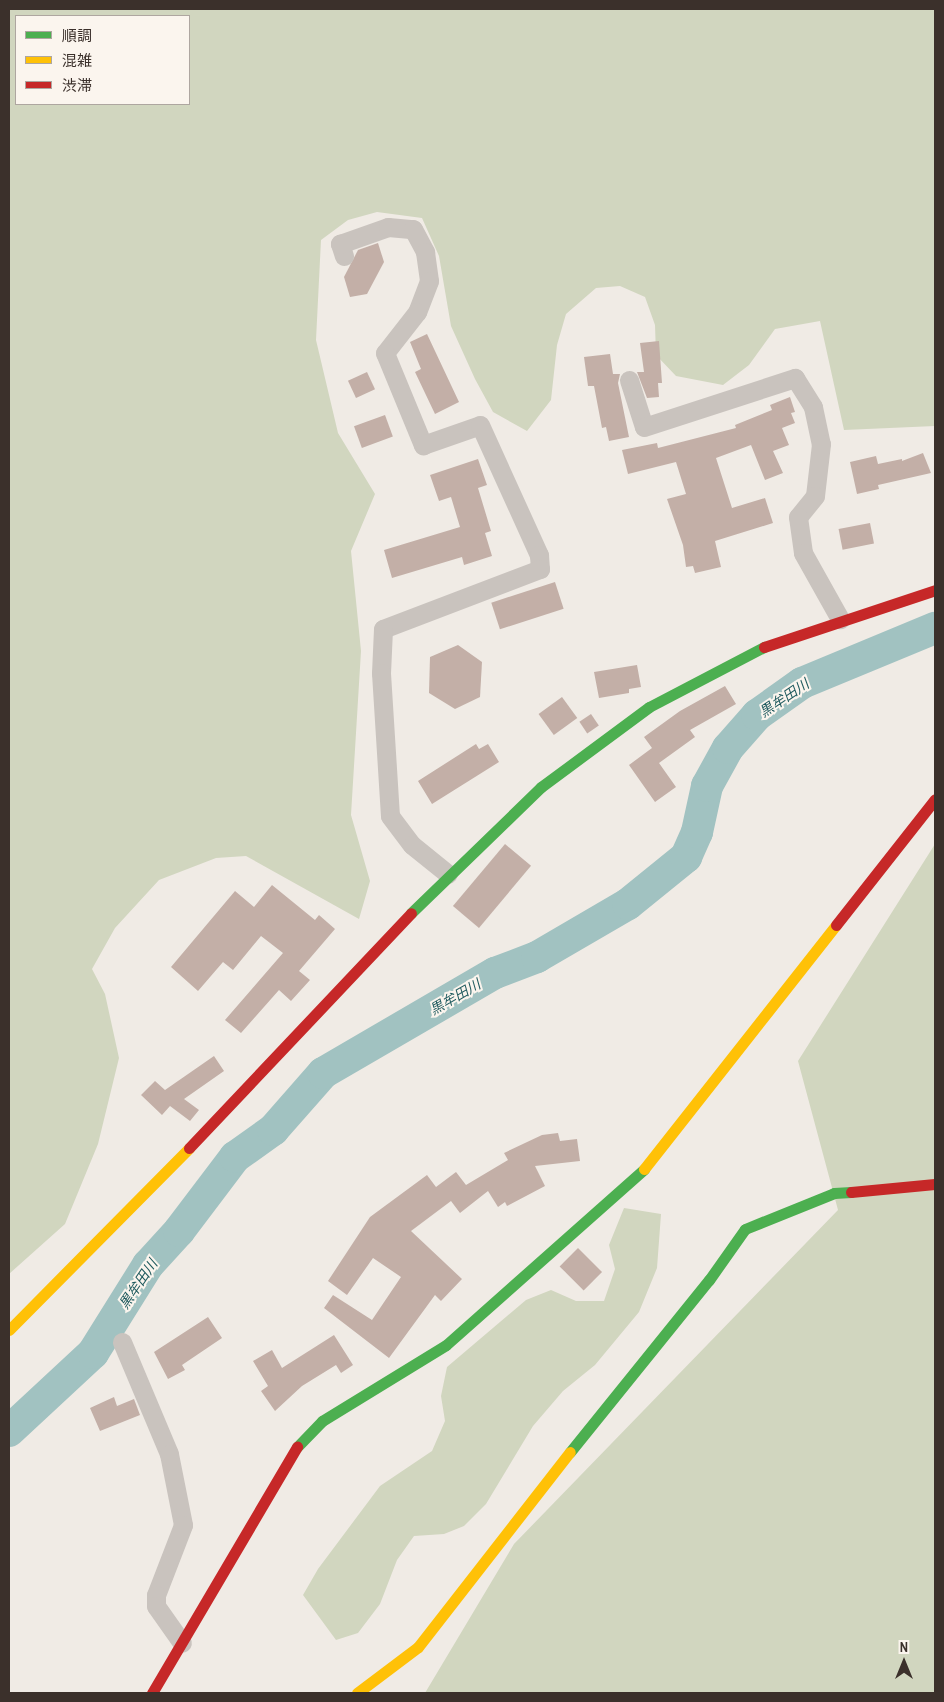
<!DOCTYPE html>
<html>
<head>
<meta charset="utf-8">
<style>
  body { margin:0 }
  #map { position:relative; width:944px; height:1702px; overflow:hidden; background:#f0ebe5; font-family:"Archivo Narrow","Noto Sans JP",sans-serif }
  div>[style] { position:absolute }
  [style*='--x'] { left:calc(var(--x)*1px); top:calc(var(--y)*1px); width:calc(var(--w)*1px); rotate:calc(var(--a)*1deg) }
  .green>* { inset:0; background:#d1d6bf }
  .river>* { height:32px; margin:-16px; padding:0 16px; transform-origin:16px; border-radius:16px; background:#a1c2c1 }
  .building>* { inset:0; background:#c3afa7; transform-origin:0 0 }
  .street>* { height:19px; margin:-9.5px; padding:0 9.5px; transform-origin:9.5px; border-radius:9.5px; background:#c9c3be }
  .fast>* { height:11px; margin:-5.5px; padding:0 5.5px; transform-origin:5.5px; border-radius:5.5px; background:#4caf50 }
  .slow>* { height:11px; margin:-5.5px; padding:0 5.5px; transform-origin:5.5px; border-radius:5.5px; background:#ffc107 }
  .jam>* { height:11px; margin:-5.5px; padding:0 5.5px; transform-origin:5.5px; border-radius:5.5px; background:#c62828 }
  span { translate:-50% -50%; white-space:nowrap; text-align:center; line-height:1.15; -webkit-text-stroke:4px #fbf5ee; paint-order:stroke }
  .water-label { font-size:14px; color:#1f5a5e; font-style:italic }
  .frame { position:absolute; inset:0; border:10px solid #3b302b; pointer-events:none }
  .legend { position:absolute; left:15px; top:15px; width:175px; height:90px; box-sizing:border-box; background:#fbf5ee; border:1px solid #aea6a0; margin:0; padding:6px 9px; list-style:none; font-size:15px; color:#3b302b }
  .legend li { display:flex; align-items:center; gap:10px; height:25px }
  .legend b { width:25px; border:1px solid #aea6a0 }
  .north { position:absolute; left:879px; top:1637px; width:50px; height:50px; -webkit-text-stroke:4px #fbf5ee; paint-order:stroke; rotate:0deg; font-size:14px; font-weight:700; line-height:20px; text-align:center; color:#3b302b }
  .north::after { content:''; display:block; margin:auto; width:18px; height:22px; background:#3b302b; clip-path:polygon(50% 0,100% 100%,50% 72%,0 100%) }
</style>
</head>
<body>
<div id="map">
  <div class="green">
    <i style="clip-path:polygon(evenodd,9px 9px,935px 9px,935px 426px,844px 430px,820px 321px,775px 329px,749px 365px,723px 385px,676px 376px,656px 355px,655px 325px,645px 297px,620px 286px,596px 288px,566px 314px,557px 345px,551px 400px,527px 431px,493px 412px,475px 379px,451px 326px,439px 256px,422px 218px,377px 212px,348px 220px,321px 240px,316px 340px,338px 433px,375px 494px,351px 551px,361px 651px,351px 815px,370px 881px,359px 919px,246px 856px,216px 858px,159px 880px,115px 928px,92px 969px,105px 994px,119px 1058px,98px 1144px,65px 1224px,9px 1274px,9px 9px,16px 16px,189px 16px,189px 104px,16px 104px,16px 16px)"></i>
    <i style="clip-path:polygon(935px 844px,935px 1693px,425px 1693px,514px 1544px,838px 1210px,798px 1061px)"></i>
    <i style="clip-path:polygon(624px 1208px,661px 1214px,657px 1268px,639px 1312px,595px 1365px,563px 1391px,533px 1426px,486px 1504px,464px 1526px,444px 1534px,414px 1536px,397px 1560px,380px 1604px,358px 1633px,336px 1640px,303px 1595px,318px 1569px,380px 1486px,432px 1451px,445px 1421px,441px 1396px,447px 1367px,526px 1300px,551px 1290px,576px 1301px,604px 1301px,615px 1269px,609px 1245px)"></i>
  </div>
  <div class="river">
    <i style="--x:9;--y:1431;--w:115;--a:-42.9"></i>
    <i style="--x:93;--y:1353;--w:104;--a:-58"></i>
    <i style="--x:148;--y:1265;--w:46;--a:-47.6"></i>
    <i style="--x:179;--y:1231;--w:93;--a:-52.9"></i>
    <i style="--x:235;--y:1157;--w:47;--a:-35.4"></i>
    <i style="--x:273;--y:1130;--w:76;--a:-48.7"></i>
    <i style="--x:323;--y:1073;--w:199;--a:-30.2"></i>
    <i style="--x:495;--y:973;--w:45;--a:-20.9"></i>
    <i style="--x:537;--y:957;--w:105;--a:-30.2"></i>
    <i style="--x:628;--y:904;--w:75;--a:-39"></i>
    <i style="--x:686;--y:857;--w:27;--a:-66"></i>
    <i style="--x:697;--y:832;--w:47;--a:-77.7"></i>
    <i style="--x:707;--y:786;--w:43;--a:-61.1"></i>
    <i style="--x:728;--y:748;--w:44;--a:-48.7"></i>
    <i style="--x:757;--y:715;--w:55;--a:-35.4"></i>
    <i style="--x:802;--y:683;--w:144;--a:-22.5"></i>
  </div>
  <div class="building">
    <i style="clip-path:polygon(378px 243px,384px 262px,367px 294px,350px 297px,344px 277px,358px 250px)"></i>
    <i style="clip-path:polygon(427px 334px,459px 402px,435px 414px,415px 372px,421px 369px,410px 342px)"></i>
    <i style="clip-path:polygon(659px 341px,662px 383px,658px 383px,659px 397px,647px 398px,637px 372px,644px 372px,640px 343px)"></i>
    <i style="clip-path:polygon(610px 354px,613px 374px,620px 374px,618px 383px,629px 437px,609px 441px,606px 427px,602px 428px,594px 386px,588px 386px,584px 357px)"></i>
    <i style="left:367px;top:372px;width:19px;height:21px;rotate:65deg"></i>
    <i style="clip-path:polygon(790px 397px,795px 412px,791px 413px,795px 423px,782px 428px,789px 445px,773px 451px,783px 473px,765px 480px,751px 445px,716px 458px,732px 508px,765px 498px,773px 523px,715px 541px,721px 567px,695px 573px,693px 566px,686px 567px,683px 545px,667px 499px,686px 494px,676px 462px,628px 474px,622px 450px,657px 443px,658px 448px,736px 428px,735px 425px,772px 410px,770px 405px)"></i>
    <i style="left:385px;top:415px;width:23px;height:33px;rotate:70deg"></i>
    <i style="clip-path:polygon(923px 453px,931px 473px,878px 485px,879px 489px,857px 494px,850px 462px,876px 456px,878px 464px,902px 459px,902px 461px)"></i>
    <i style="clip-path:polygon(478px 459px,487px 485px,478px 488px,491px 531px,485px 533px,492px 556px,464px 565px,462px 557px,392px 578px,384px 550px,460px 527px,451px 497px,439px 501px,430px 475px)"></i>
    <i style="left:870px;top:523px;width:21px;height:32px;rotate:79deg"></i>
    <i style="left:555px;top:582px;width:28px;height:67px;rotate:72deg"></i>
    <i style="clip-path:polygon(458px 645px,482px 662px,480px 697px,455px 709px,429px 693px,430px 657px)"></i>
    <i style="clip-path:polygon(637px 665px,641px 687px,629px 689px,629px 693px,599px 698px,594px 672px)"></i>
    <i style="clip-path:polygon(725px 686px,736px 704px,690px 730px,695px 737px,659px 763px,676px 787px,655px 802px,629px 765px,652px 748px,644px 737px,680px 711px)"></i>
    <i style="left:562px;top:697px;width:26px;height:29px;rotate:54deg"></i>
    <i style="left:591px;top:714px;width:14px;height:14px;rotate:56deg"></i>
    <i style="clip-path:polygon(476px 744px,479px 749px,488px 744px,499px 762px,432px 804px,418px 781px)"></i>
    <i style="left:505px;top:844px;width:34px;height:81px;rotate:40deg"></i>
    <i style="clip-path:polygon(272px 885px,315px 920px,319px 915px,335px 929px,299px 971px,310px 980px,291px 1001px,279px 990px,241px 1033px,225px 1020px,283px 953px,261px 936px,233px 970px,223px 962px,198px 991px,171px 967px,235px 891px,254px 907px)"></i>
    <i style="clip-path:polygon(214px 1056px,224px 1071px,184px 1099px,199px 1110px,190px 1121px,170px 1106px,162px 1115px,141px 1095px,155px 1081px,165px 1090px)"></i>
    <i style="clip-path:polygon(558px 1133px,560px 1141px,577px 1139px,580px 1161px,535px 1166px,545px 1186px,507px 1206px,505px 1202px,498px 1207px,488px 1191px,460px 1213px,451px 1201px,411px 1231px,462px 1279px,441px 1301px,435px 1295px,389px 1358px,324px 1308px,333px 1295px,372px 1320px,401px 1277px,373px 1258px,347px 1295px,328px 1281px,370px 1217px,427px 1175px,436px 1187px,456px 1172px,466px 1185px,508px 1160px,504px 1153px,542px 1135px)"></i>
    <i style="left:578px;top:1248px;width:34px;height:26px;rotate:45deg"></i>
    <i style="clip-path:polygon(208px 1317px,222px 1338px,182px 1365px,185px 1370px,168px 1379px,154px 1352px)"></i>
    <i style="clip-path:polygon(334px 1335px,353px 1365px,341px 1373px,336px 1365px,302px 1386px,275px 1411px,261px 1391px,268px 1386px,253px 1361px,272px 1350px,282px 1368px)"></i>
    <i style="clip-path:polygon(114px 1397px,117px 1406px,134px 1399px,140px 1415px,100px 1431px,90px 1408px)"></i>
  </div>
  <div class="street">
    <i style="--x:344;--y:256;--w:13;--a:-108"></i>
    <i style="--x:340;--y:244;--w:51;--a:-19.5"></i>
    <i style="--x:388;--y:227;--w:25;--a:5"></i>
    <i style="--x:413;--y:229;--w:26;--a:62"></i>
    <i style="--x:425;--y:252;--w:29;--a:82"></i>
    <i style="--x:429;--y:281;--w:33;--a:111"></i>
    <i style="--x:417;--y:312;--w:52;--a:128"></i>
    <i style="--x:385;--y:353;--w:100;--a:67.6"></i>
    <i style="--x:423;--y:445;--w:60;--a:-19.3"></i>
    <i style="--x:480;--y:425;--w:143;--a:65.6"></i>
    <i style="--x:539;--y:555;--w:14;--a:86"></i>
    <i style="--x:540;--y:569;--w:168;--a:159.1"></i>
    <i style="--x:383;--y:629;--w:44;--a:92.6"></i>
    <i style="--x:381;--y:673;--w:143;--a:86.4"></i>
    <i style="--x:390;--y:816;--w:36;--a:53"></i>
    <i style="--x:412;--y:845;--w:46;--a:38.9"></i>
    <i style="--x:629;--y:380;--w:49;--a:72.3"></i>
    <i style="--x:644;--y:427;--w:159;--a:-18"></i>
    <i style="--x:795;--y:378;--w:34;--a:58"></i>
    <i style="--x:813;--y:407;--w:38;--a:78"></i>
    <i style="--x:821;--y:444;--w:52;--a:96.6"></i>
    <i style="--x:815;--y:496;--w:27;--a:129"></i>
    <i style="--x:798;--y:517;--w:36;--a:82"></i>
    <i style="--x:803;--y:553;--w:76;--a:60.7"></i>
    <i style="--x:122;--y:1342;--w:121;--a:67.2"></i>
    <i style="--x:169;--y:1454;--w:72;--a:78.8"></i>
    <i style="--x:183;--y:1525;--w:75;--a:111.1"></i>
    <i style="--x:156;--y:1595;--w:11;--a:90"></i>
    <i style="--x:156;--y:1606;--w:45;--a:54.9"></i>
  </div>
  <div class="fast">
    <i style="--x:411;--y:913;--w:181;--a:-44.1"></i>
    <i style="--x:541;--y:787;--w:134;--a:-36.5"></i>
    <i style="--x:649;--y:707;--w:130;--a:-27.6"></i>
    <i style="--x:297;--y:1447;--w:36;--a:-46"></i>
    <i style="--x:322;--y:1421;--w:145;--a:-31.5"></i>
    <i style="--x:446;--y:1345;--w:265;--a:-41.6"></i>
    <i style="--x:570;--y:1452;--w:221;--a:-51.1"></i>
    <i style="--x:709;--y:1280;--w:62;--a:-54.8"></i>
    <i style="--x:745;--y:1229;--w:96;--a:-22"></i>
    <i style="--x:834;--y:1193;--w:17;--a:-3"></i>
  </div>
  <div class="slow">
    <i style="--x:644;--y:1169;--w:310;--a:-51.8"></i>
    <i style="--x:9;--y:1330;--w:256;--a:-45.3"></i>
    <i style="--x:357;--y:1693;--w:76;--a:-37"></i>
    <i style="--x:418;--y:1647;--w:247;--a:-52.1"></i>
  </div>
  <div class="jam">
    <i style="--x:764;--y:647;--w:180;--a:-18.4"></i>
    <i style="--x:836;--y:925;--w:160;--a:-51.8"></i>
    <i style="--x:189;--y:1148;--w:323;--a:-46.6"></i>
    <i style="--x:851;--y:1192;--w:84;--a:-5.4"></i>
    <i style="--x:152;--y:1693;--w:286;--a:-59.5"></i>
  </div>
  <div class="water-label">
    <span style="left:784px;top:698px;rotate:-34deg">黒牟田川</span>
    <span style="left:455px;top:997px;rotate:-30deg">黒牟田川</span>
    <span style="left:138px;top:1284px;rotate:-56deg">黒牟田川</span>
  </div>
  <div class="frame"></div>
  <ul class="legend">
  <li><b style="height:6px;background:#4caf50"></b>順調</li>
  <li><b style="height:6px;background:#ffc107"></b>混雑</li>
  <li><b style="height:6px;background:#c62828"></b>渋滞</li>
  </ul>
  <div class="north">N</div>
</div>
</body>
</html>
